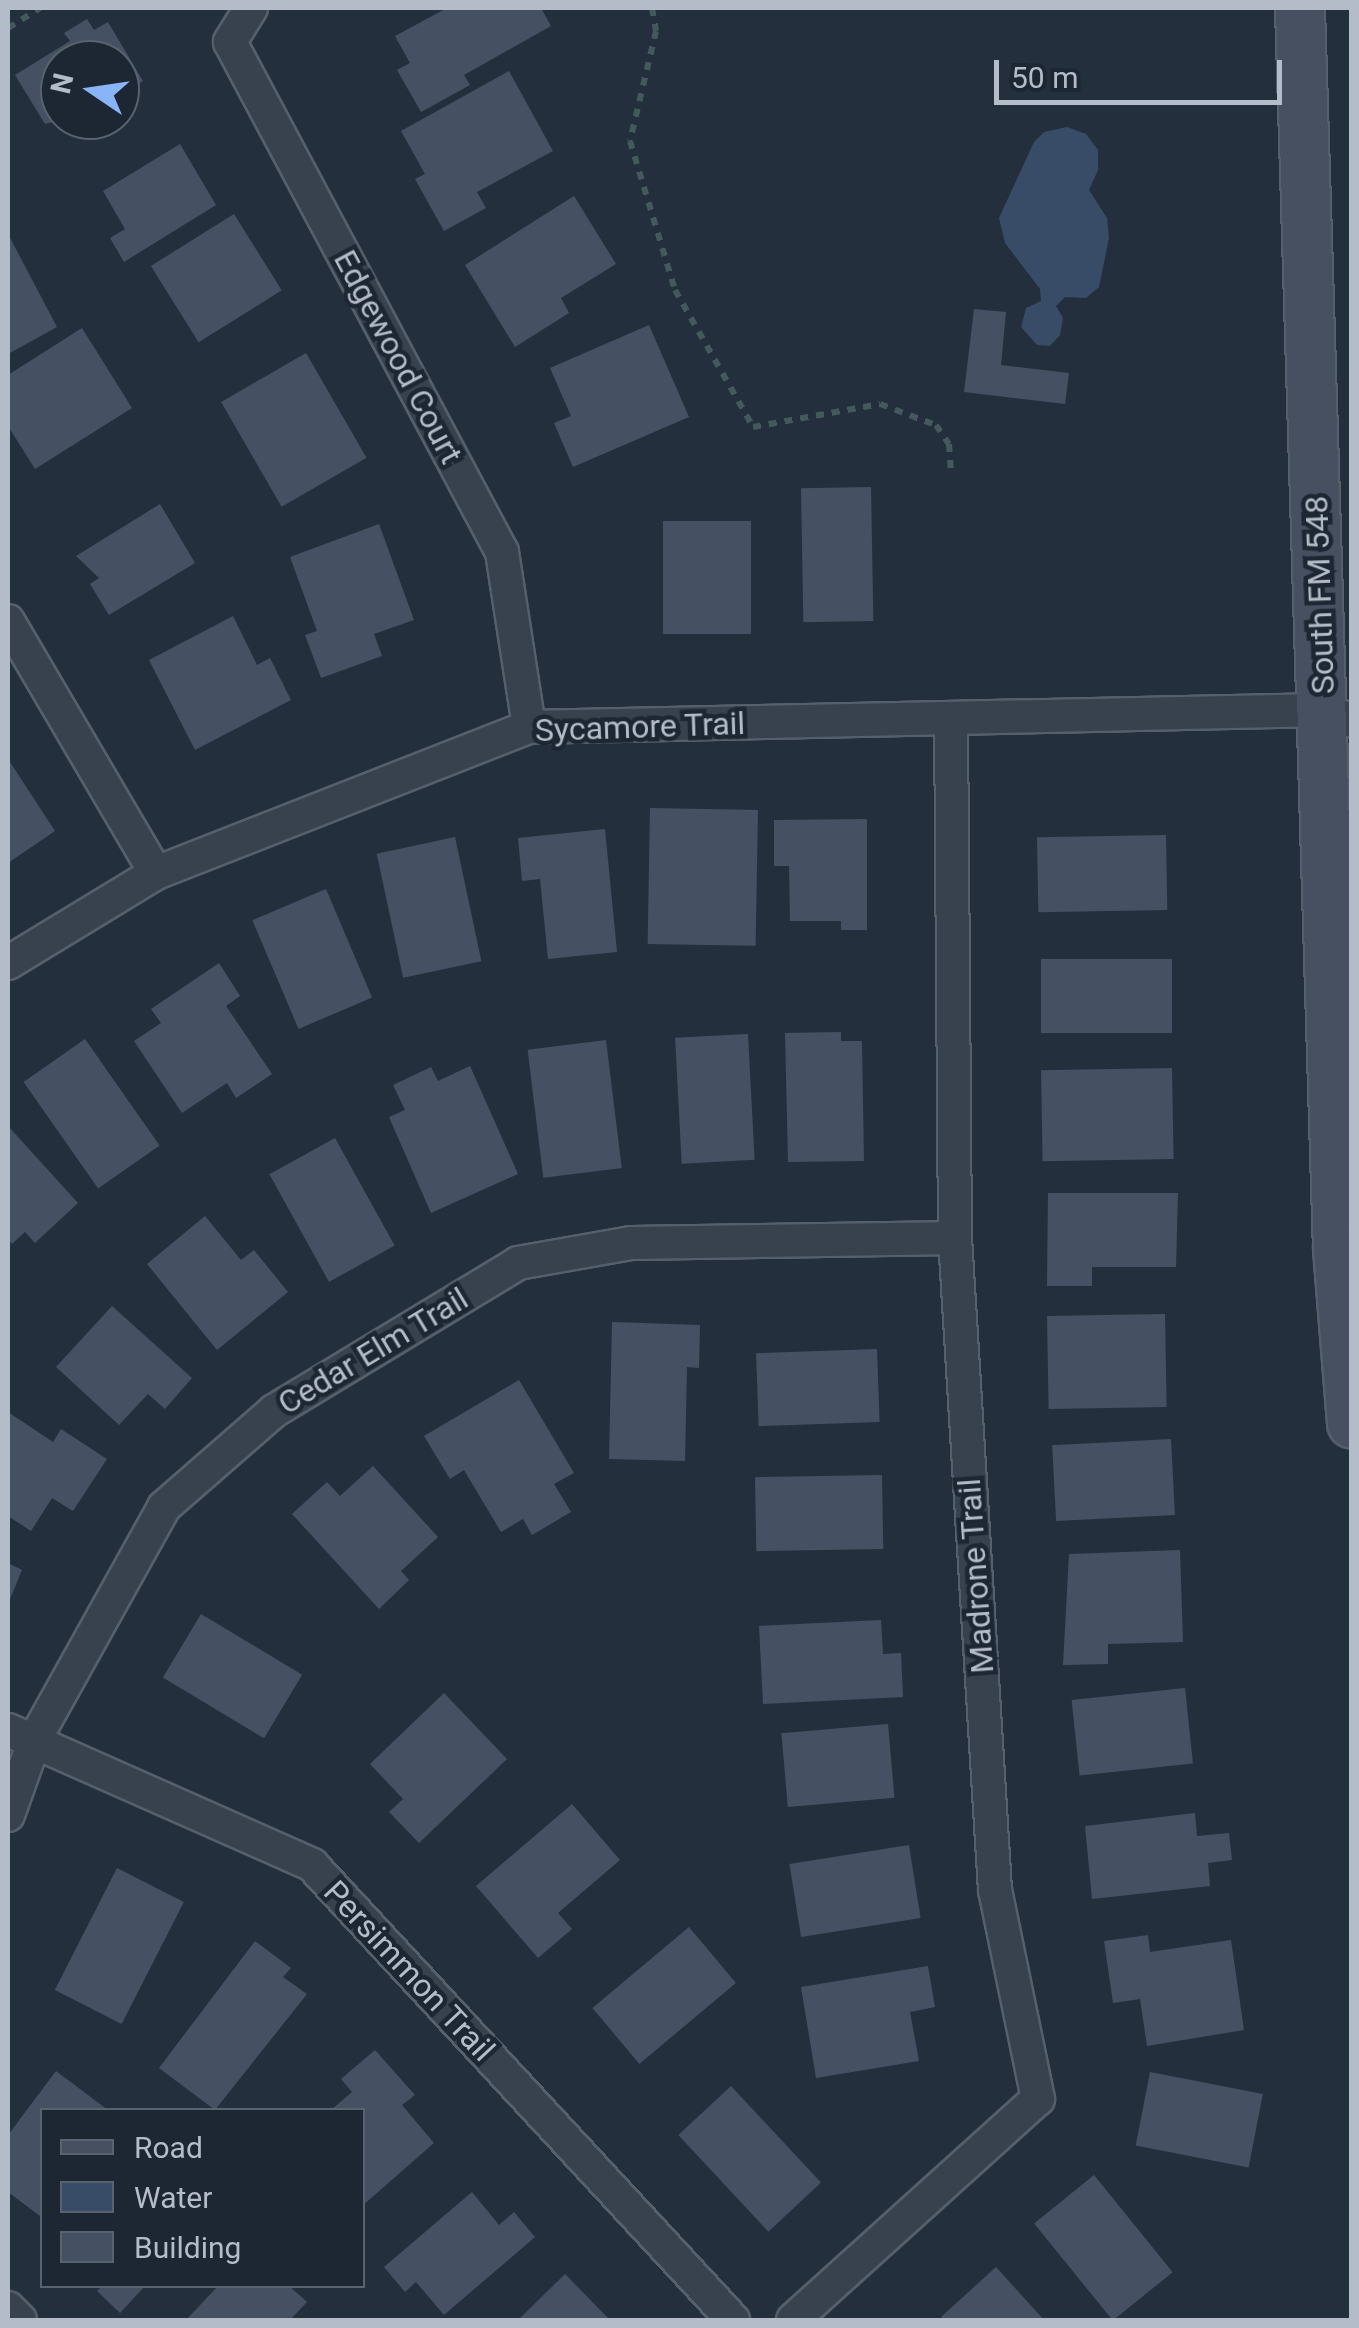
<!DOCTYPE html>
<html>
<head>
<meta charset="utf-8">
<style>
  body { margin:0 }
  #map { position:relative; width:1359px; height:2328px; overflow:hidden; background:#242f3e; font-family:Roboto,sans-serif }
  div>[style] { position:absolute }
  [style*='--x'] { left:calc(var(--x)*1px); top:calc(var(--y)*1px); width:calc(var(--w)*1px); rotate:calc(var(--a)*1deg) }
  .water>* { inset:0; background:#394c67 }
  .building>* { inset:0; background:#455162; transform-origin:0 0 }
  .path>* { height:6px; margin-top:-3px; transform-origin:0; background:repeating-linear-gradient(90deg,#44595c 0 8px,transparent 0 16px) }
  .roads { filter:drop-shadow(2px 0 #565f6c) drop-shadow(-2px 0 #565f6c) drop-shadow(0 2px #565f6c) drop-shadow(0 -2px #565f6c) }
  .minor>* { height:32px; margin:-16px; padding:0 16px; transform-origin:16px; border-radius:16px; background:#38414e }
  .secondary>* { height:48px; margin:-24px; padding:0 24px; transform-origin:24px; border-radius:24px; background:#465061 }
  span { translate:-50% -50%; white-space:nowrap; text-align:center; line-height:1.15; -webkit-text-stroke:9px #1d2633; paint-order:stroke }
  .street-label { font-size:32px; color:#b4bcc9 }
  .frame { position:absolute; inset:0; border:10px solid #b4bcc9; pointer-events:none }
  .legend { position:absolute; left:40px; top:2108px; width:325px; height:180px; box-sizing:border-box; background:#1d2633; border:2px solid #59626f; margin:0; padding:12px 18px; list-style:none; font-size:30px; color:#b4bcc9 }
  .legend li { display:flex; align-items:center; gap:20px; height:50px }
  .legend b { width:50px; border:2px solid #59626f }
  .north { position:absolute; left:40px; top:40px; width:100px; height:100px; box-sizing:border-box; background:#1d2633; border:2px solid #59626f; border-radius:50%; rotate:283deg; font-size:28px; font-weight:700; line-height:40px; text-align:center; color:#b4bcc9 }
  .north::after { content:''; display:block; margin:auto; width:35px; height:45px; background:#8ab4f8; clip-path:polygon(50% 0,100% 100%,50% 72%,0 100%) }
  .scale { position:absolute; left:994px; top:60px; width:288px; height:45px; box-sizing:border-box; border:5px solid #b4bcc9; border-top:0; padding-left:12px; font-size:30px; line-height:35px; white-space:nowrap; color:#b4bcc9; -webkit-text-stroke:8px #1d2633; paint-order:stroke }
</style>
</head>
<body>
<div id="map">
  <div class="water">
    <i style="clip-path:polygon(1067px 127px,1086px 134px,1098px 150px,1098px 170px,1089px 190px,1107px 218px,1109px 238px,1099px 287px,1086px 298px,1065px 297px,1056px 306px,1063px 318px,1060px 335px,1050px 346px,1037px 345px,1021px 327px,1026px 308px,1041px 301px,1040px 289px,1005px 243px,999px 218px,1034px 142px,1044px 132px)"></i>
  </div>
  <div class="building">
    <i style="clip-path:polygon(447px 8px,541px 8px,551px 26px,464px 75px,470px 85px,421px 112px,397px 70px,410px 63px,395px 36px)"></i>
    <i style="clip-path:polygon(87px 19px,94px 30px,108px 22px,143px 81px,120px 95px,120px 60px,60px 60px,60px 120px,79px 120px,62px 130px,57px 121px,45px 124px,15px 75px,70px 41px,64px 33px)"></i>
    <i style="clip-path:polygon(509px 71px,553px 151px,477px 192px,486px 208px,444px 231px,415px 179px,425px 174px,401px 131px)"></i>
    <i style="clip-path:polygon(180px 144px,216px 205px,124px 262px,110px 238px,125px 229px,103px 191px)"></i>
    <i style="clip-path:polygon(574px 196px,616px 264px,561px 298px,569px 313px,515px 347px,465px 265px)"></i>
    <i style="left:234px;top:214px;width:90px;height:98px;rotate:58deg"></i>
    <i style="clip-path:polygon(8px 234px,57px 327px,8px 354px)"></i>
    <i style="clip-path:polygon(974px 309px,1006px 312px,1001px 365px,1069px 373px,1065px 404px,964px 392px)"></i>
    <i style="clip-path:polygon(649px 325px,689px 417px,573px 467px,554px 423px,571px 416px,550px 368px)"></i>
    <i style="clip-path:polygon(82px 328px,132px 408px,35px 469px,8px 426px,8px 375px)"></i>
    <i style="left:306px;top:353px;width:121px;height:98px;rotate:60deg"></i>
    <i style="left:871px;top:487px;width:134px;height:70px;rotate:89deg"></i>
    <i style="clip-path:polygon(160px 504px,195px 563px,109px 615px,90px 584px,99px 578px,76px 556px)"></i>
    <i style="left:663px;top:521px;width:88px;height:113px"></i>
    <i style="clip-path:polygon(379px 524px,414px 620px,374px 634px,382px 656px,321px 678px,305px 635px,317px 631px,290px 557px)"></i>
    <i style="clip-path:polygon(233px 616px,257px 665px,270px 658px,291px 700px,195px 750px,149px 660px)"></i>
    <i style="clip-path:polygon(8px 759px,55px 831px,8px 863px)"></i>
    <i style="left:650px;top:808px;width:108px;height:136px;rotate:1deg"></i>
    <i style="clip-path:polygon(867px 819px,867px 930px,841px 930px,841px 921px,790px 921px,789px 866px,774px 866px,774px 820px)"></i>
    <i style="clip-path:polygon(605px 829px,617px 952px,548px 959px,540px 879px,522px 881px,518px 838px)"></i>
    <i style="left:1166px;top:835px;width:75px;height:129px;rotate:89deg"></i>
    <i style="left:455px;top:837px;width:127px;height:80px;rotate:78deg"></i>
    <i style="left:326px;top:889px;width:118px;height:80px;rotate:67deg"></i>
    <i style="left:1172px;top:959px;width:74px;height:131px;rotate:90deg"></i>
    <i style="clip-path:polygon(219px 963px,240px 996px,226px 1006px,272px 1074px,236px 1098px,227px 1083px,182px 1113px,134px 1041px,161px 1023px,151px 1009px)"></i>
    <i style="clip-path:polygon(841px 1032px,841px 1041px,862px 1041px,864px 1161px,788px 1162px,785px 1033px)"></i>
    <i style="left:748px;top:1034px;width:126px;height:73px;rotate:87deg"></i>
    <i style="left:85px;top:1039px;width:130px;height:75px;rotate:55deg"></i>
    <i style="left:606px;top:1040px;width:129px;height:79px;rotate:83deg"></i>
    <i style="clip-path:polygon(470px 1066px,518px 1174px,431px 1213px,389px 1117px,405px 1110px,393px 1085px,431px 1067px,438px 1081px)"></i>
    <i style="left:1172px;top:1068px;width:91px;height:131px;rotate:89deg"></i>
    <i style="clip-path:polygon(8px 1126px,78px 1203px,35px 1243px,25px 1232px,12px 1244px,8px 1239px)"></i>
    <i style="left:335px;top:1138px;width:123px;height:75px;rotate:61deg"></i>
    <i style="clip-path:polygon(1048px 1193px,1178px 1193px,1176px 1267px,1092px 1267px,1092px 1286px,1047px 1286px)"></i>
    <i style="clip-path:polygon(205px 1216px,241px 1260px,254px 1250px,288px 1292px,217px 1350px,147px 1264px)"></i>
    <i style="clip-path:polygon(112px 1306px,192px 1378px,165px 1409px,148px 1394px,119px 1425px,56px 1367px)"></i>
    <i style="left:1165px;top:1314px;width:93px;height:118px;rotate:89deg"></i>
    <i style="clip-path:polygon(612px 1322px,700px 1325px,699px 1368px,687px 1367px,685px 1461px,609px 1459px)"></i>
    <i style="left:877px;top:1349px;width:73px;height:121px;rotate:88deg"></i>
    <i style="clip-path:polygon(519px 1380px,574px 1473px,554px 1484px,571px 1512px,532px 1535px,523px 1519px,501px 1532px,464px 1470px,450px 1479px,424px 1436px)"></i>
    <i style="clip-path:polygon(8px 1412px,53px 1442px,61px 1429px,107px 1459px,73px 1511px,52px 1498px,31px 1531px,8px 1516px)"></i>
    <i style="left:1171px;top:1439px;width:76px;height:119px;rotate:87deg"></i>
    <i style="clip-path:polygon(373px 1466px,438px 1537px,401px 1571px,409px 1580px,379px 1609px,292px 1514px,327px 1482px,340px 1496px)"></i>
    <i style="left:882px;top:1475px;width:74px;height:127px;rotate:89deg"></i>
    <i style="clip-path:polygon(1180px 1550px,1183px 1642px,1108px 1644px,1108px 1664px,1063px 1665px,1069px 1554px)"></i>
    <i style="clip-path:polygon(8px 1563px,22px 1570px,8px 1604px)"></i>
    <i style="left:201px;top:1614px;width:118px;height:74px;rotate:31deg"></i>
    <i style="clip-path:polygon(881px 1620px,883px 1654px,901px 1653px,903px 1697px,763px 1704px,759px 1626px)"></i>
    <i style="left:1185px;top:1688px;width:76px;height:114px;rotate:84deg"></i>
    <i style="clip-path:polygon(444px 1693px,507px 1759px,419px 1843px,389px 1812px,403px 1799px,370px 1764px)"></i>
    <i style="left:888px;top:1724px;width:74px;height:107px;rotate:85deg"></i>
    <i style="clip-path:polygon(572px 1804px,620px 1860px,558px 1913px,572px 1929px,538px 1958px,476px 1886px)"></i>
    <i style="clip-path:polygon(1195px 1813px,1197px 1836px,1229px 1833px,1232px 1860px,1208px 1863px,1210px 1886px,1092px 1899px,1085px 1826px)"></i>
    <i style="left:909px;top:1845px;width:74px;height:121px;rotate:81deg"></i>
    <i style="left:117px;top:1868px;width:75px;height:137px;rotate:27deg"></i>
    <i style="left:689px;top:1927px;width:73px;height:126px;rotate:50deg"></i>
    <i style="clip-path:polygon(1148px 1935px,1150px 1952px,1231px 1940px,1244px 2030px,1147px 2046px,1140px 1999px,1113px 2003px,1104px 1941px)"></i>
    <i style="clip-path:polygon(255px 1941px,291px 1968px,283px 1977px,307px 1994px,215px 2110px,159px 2068px)"></i>
    <i style="clip-path:polygon(928px 1966px,935px 2007px,910px 2012px,919px 2061px,816px 2078px,801px 1987px)"></i>
    <i style="clip-path:polygon(375px 2050px,415px 2095px,402px 2105px,434px 2143px,362px 2206px,362px 2110px,331px 2110px,352px 2092px,341px 2079px)"></i>
    <i style="clip-path:polygon(56px 2071px,108px 2110px,42px 2110px,40px 2216px,8px 2192px,8px 2135px)"></i>
    <i style="left:1150px;top:2072px;width:115px;height:75px;rotate:11deg"></i>
    <i style="left:731px;top:2086px;width:132px;height:72px;rotate:47deg"></i>
    <i style="left:1094px;top:2175px;width:125px;height:77px;rotate:51deg"></i>
    <i style="clip-path:polygon(472px 2192px,499px 2225px,514px 2212px,535px 2237px,444px 2315px,416px 2282px,405px 2292px,384px 2267px)"></i>
    <i style="clip-path:polygon(996px 2267px,1044px 2320px,944px 2320px,941px 2317px)"></i>
    <i style="clip-path:polygon(565px 2274px,610px 2320px,518px 2320px)"></i>
    <i style="clip-path:polygon(102px 2286px,145px 2286px,120px 2313px,97px 2291px)"></i>
    <i style="clip-path:polygon(218px 2286px,289px 2286px,307px 2302px,290px 2320px,186px 2320px)"></i>
  </div>
  <div class="path">
    <i style="--x:652;--y:8;--w:23;--a:80"></i>
    <i style="--x:656;--y:31;--w:113;--a:103.3"></i>
    <i style="--x:630;--y:141;--w:156;--a:73.2"></i>
    <i style="--x:675;--y:290;--w:158;--a:60.3"></i>
    <i style="--x:753;--y:427;--w:129;--a:-10.3"></i>
    <i style="--x:880;--y:404;--w:60;--a:20.6"></i>
    <i style="--x:936;--y:425;--w:23;--a:56"></i>
    <i style="--x:949;--y:444;--w:27;--a:86"></i>
    <i style="--x:8;--y:28;--w:38;--a:-32"></i>
  </div>
  <div class="roads">
    <div class="minor">
      <i style="--x:251;--y:8;--w:40;--a:122"></i>
      <i style="--x:230;--y:42;--w:578;--a:61.93"></i>
      <i style="--x:502;--y:552;--w:177;--a:81.2"></i>
      <i style="--x:8;--y:621;--w:292;--a:59.6"></i>
      <i style="--x:8;--y:963;--w:173;--a:-31.3"></i>
      <i style="--x:156;--y:873;--w:401;--a:-21.4"></i>
      <i style="--x:529;--y:727;--w:795;--a:-1.23"></i>
      <i style="--x:1324;--y:710;--w:30;--a:21"></i>
      <i style="--x:8;--y:1730;--w:333;--a:23.9"></i>
      <i style="--x:312;--y:1865;--w:620;--a:47.22"></i>
      <i style="--x:8;--y:1815;--w:81;--a:-70.4"></i>
      <i style="--x:35;--y:1739;--w:265;--a:-60.9"></i>
      <i style="--x:164;--y:1507;--w:146;--a:-41.1"></i>
      <i style="--x:274;--y:1411;--w:285;--a:-31.2"></i>
      <i style="--x:518;--y:1263;--w:115;--a:-10"></i>
      <i style="--x:631;--y:1243;--w:324;--a:-0.9"></i>
      <i style="--x:8;--y:2308;--w:17;--a:45"></i>
      <i style="--x:793;--y:2320;--w:330;--a:-42.1"></i>
      <i style="--x:1038;--y:2099;--w:213;--a:-101.6"></i>
      <i style="--x:995;--y:1890;--w:653;--a:-93.51"></i>
      <i style="--x:955;--y:1238;--w:520;--a:-90.44"></i>
    </div>
    <div class="secondary">
      <i style="--x:1300;--y:8;--w:1242;--a:88.25"></i>
      <i style="--x:1338;--y:1249;--w:175;--a:85.4"></i>
    </div>
  </div>
  <div class="street-label">
    <span style="left:398px;top:357px;rotate:62deg">Edgewood Court</span>
    <span style="left:1320px;top:595px;rotate:-92deg">South FM 548</span>
    <span style="left:640px;top:727px;rotate:-2deg">Sycamore Trail</span>
    <span style="left:373px;top:1351px;rotate:-31deg">Cedar Elm Trail</span>
    <span style="left:976px;top:1576px;rotate:-94deg">Madrone Trail</span>
    <span style="left:409px;top:1971px;rotate:47deg">Persimmon Trail</span>
  </div>
  <div class="frame"></div>
  <ul class="legend">
  <li><b style="height:12px;background:#465061"></b>Road</li>
  <li><b style="height:28px;background:#394c67"></b>Water</li>
  <li><b style="height:28px;background:#455162"></b>Building</li>
  </ul>
  <div class="north">N</div>
  <div class="scale">50 m</div>
</div>
</body>
</html>
